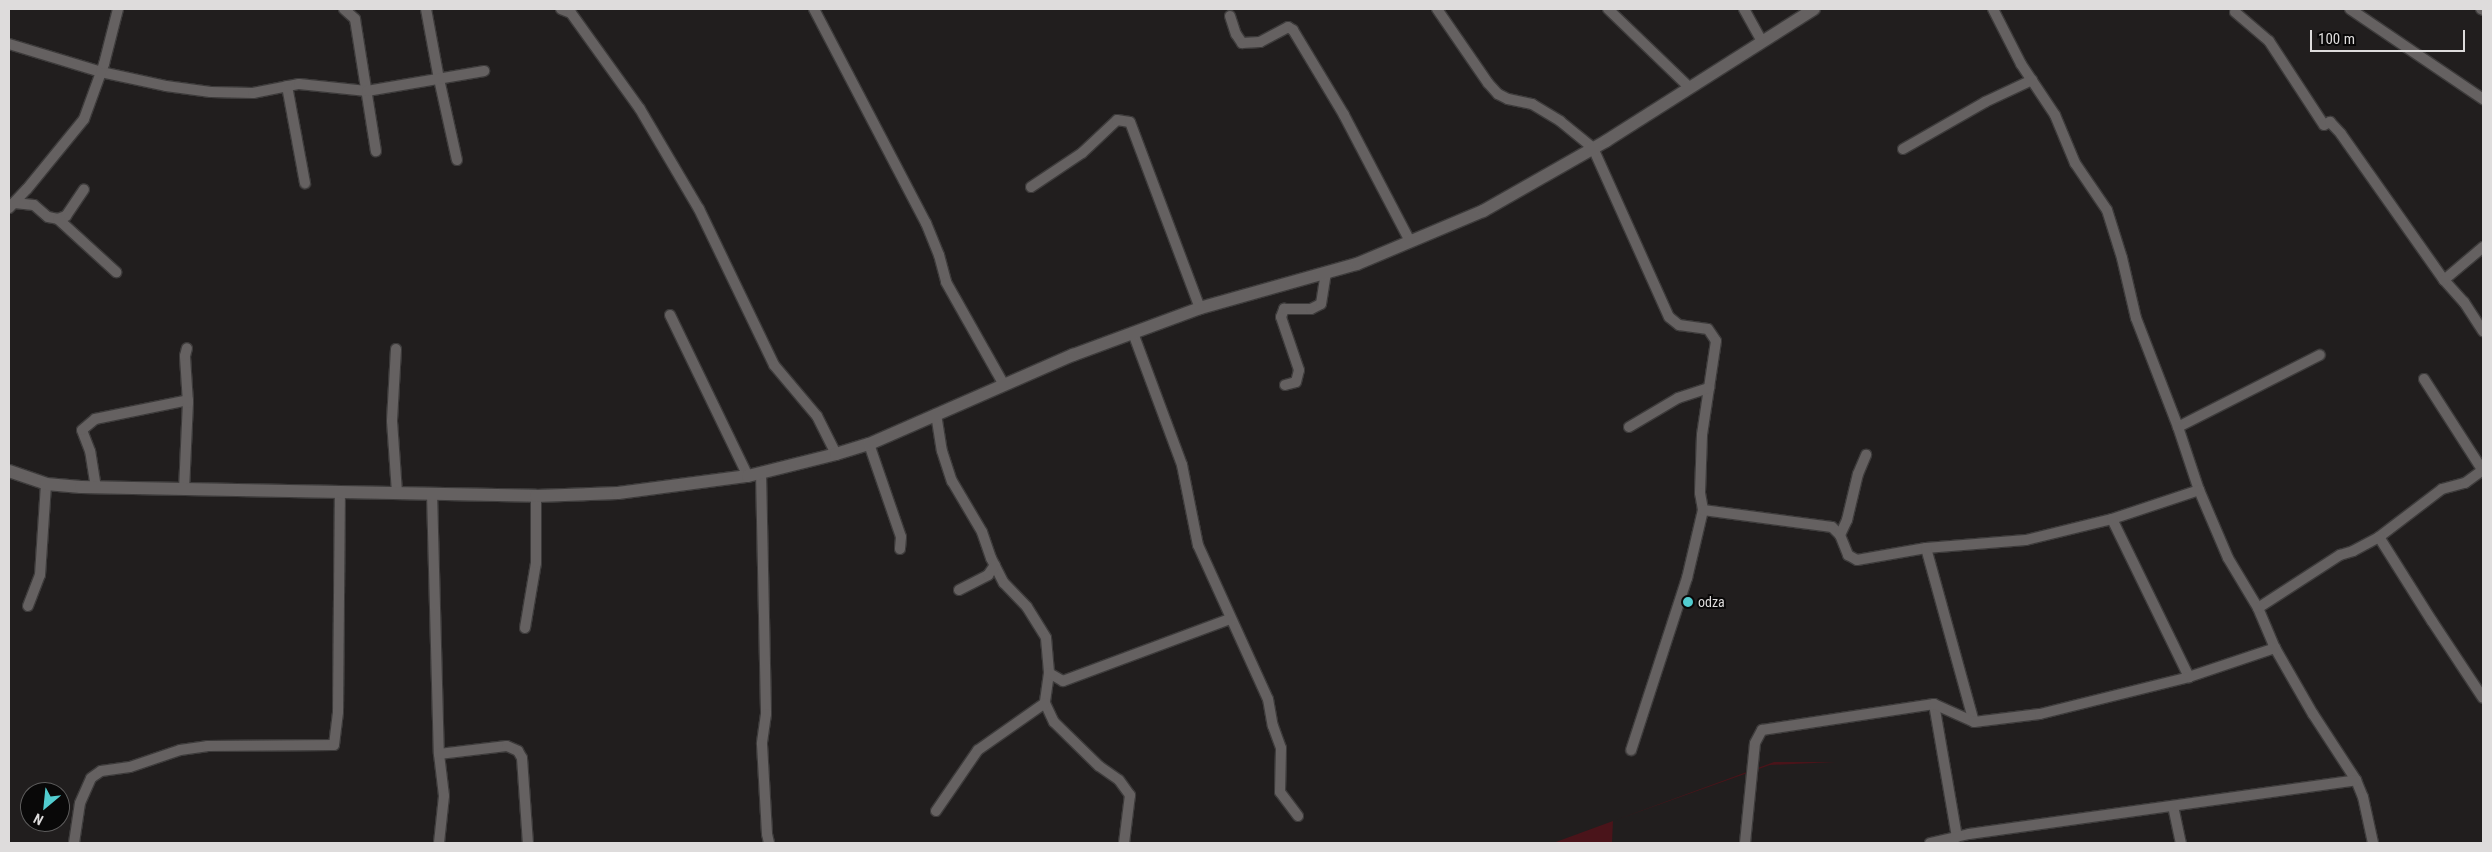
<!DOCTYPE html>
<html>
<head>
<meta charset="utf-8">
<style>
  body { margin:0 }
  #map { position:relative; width:2492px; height:852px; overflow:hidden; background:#211e1e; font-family:"Roboto Condensed",sans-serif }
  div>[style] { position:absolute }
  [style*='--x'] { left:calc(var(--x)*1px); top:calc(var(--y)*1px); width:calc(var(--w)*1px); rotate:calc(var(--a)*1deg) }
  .green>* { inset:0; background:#4a141a }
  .roads { filter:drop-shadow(1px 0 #3d3b3b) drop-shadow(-1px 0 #3d3b3b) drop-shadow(0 1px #3d3b3b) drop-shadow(0 -1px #3d3b3b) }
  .minor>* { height:10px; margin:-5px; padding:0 5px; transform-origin:5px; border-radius:5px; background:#656161 }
  .tertiary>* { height:12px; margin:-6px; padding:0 6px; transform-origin:6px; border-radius:6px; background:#656161 }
  .dots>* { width:14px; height:14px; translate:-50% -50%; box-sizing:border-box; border:2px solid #090808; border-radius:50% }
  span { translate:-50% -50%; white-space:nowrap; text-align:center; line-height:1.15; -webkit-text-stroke:4px #090808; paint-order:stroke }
  .poi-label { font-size:14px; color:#dedcdc }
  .left { translate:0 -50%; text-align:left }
  .frame { position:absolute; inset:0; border:10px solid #dedcdc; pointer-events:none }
  .north { position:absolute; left:20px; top:782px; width:50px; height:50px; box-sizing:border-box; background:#090808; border:1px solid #5e5d5d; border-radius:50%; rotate:208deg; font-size:14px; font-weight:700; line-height:20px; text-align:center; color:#dedcdc }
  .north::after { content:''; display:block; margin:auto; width:18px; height:22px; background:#52cdd0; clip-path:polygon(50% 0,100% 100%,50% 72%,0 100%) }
  .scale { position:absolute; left:2310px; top:30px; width:155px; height:22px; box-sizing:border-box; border:2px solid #dedcdc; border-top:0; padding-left:6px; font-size:15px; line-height:18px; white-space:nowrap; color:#dedcdc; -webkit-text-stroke:4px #090808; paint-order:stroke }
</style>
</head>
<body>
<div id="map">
  <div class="green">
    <i style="clip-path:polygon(1774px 762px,1836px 762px,1770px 765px,1697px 791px,1613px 821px,1612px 843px,1553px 843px)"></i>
  </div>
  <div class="roads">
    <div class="minor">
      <i style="--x:344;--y:9;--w:15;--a:42"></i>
      <i style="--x:355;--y:19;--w:134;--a:81"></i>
      <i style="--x:426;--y:9;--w:71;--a:79.5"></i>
      <i style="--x:439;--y:79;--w:83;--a:77.5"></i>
      <i style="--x:561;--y:9;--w:11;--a:22"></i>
      <i style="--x:571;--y:13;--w:118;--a:54.3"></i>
      <i style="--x:640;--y:109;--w:116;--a:59.5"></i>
      <i style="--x:699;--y:209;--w:173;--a:64.3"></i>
      <i style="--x:774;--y:365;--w:67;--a:49.9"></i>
      <i style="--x:817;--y:416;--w:42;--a:63.4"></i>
      <i style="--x:814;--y:9;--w:242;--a:62.4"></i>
      <i style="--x:926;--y:223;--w:35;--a:68"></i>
      <i style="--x:939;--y:255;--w:28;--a:75"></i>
      <i style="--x:946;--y:282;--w:118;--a:60.6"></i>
      <i style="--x:1437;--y:9;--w:90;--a:55.4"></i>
      <i style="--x:1488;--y:83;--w:15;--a:48"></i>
      <i style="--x:1498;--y:94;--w:11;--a:27"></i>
      <i style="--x:1508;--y:99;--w:25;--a:12"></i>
      <i style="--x:1532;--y:104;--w:33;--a:31"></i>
      <i style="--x:1560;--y:121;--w:43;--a:39.3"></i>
      <i style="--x:1593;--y:148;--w:185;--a:65.8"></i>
      <i style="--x:1669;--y:317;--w:13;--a:39"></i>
      <i style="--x:1679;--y:325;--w:29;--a:8"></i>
      <i style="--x:1708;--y:329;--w:14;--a:56"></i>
      <i style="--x:1716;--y:341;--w:95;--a:98.5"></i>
      <i style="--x:1702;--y:435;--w:58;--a:92"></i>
      <i style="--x:1700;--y:493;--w:17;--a:80"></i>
      <i style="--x:1703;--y:510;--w:70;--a:103.2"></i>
      <i style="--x:1687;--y:578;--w:181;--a:108"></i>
      <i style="--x:1608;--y:9;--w:114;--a:43.9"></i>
      <i style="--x:1744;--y:9;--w:33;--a:61"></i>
      <i style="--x:1760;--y:38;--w:6;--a:18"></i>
      <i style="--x:1993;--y:9;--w:62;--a:63"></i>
      <i style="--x:2021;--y:64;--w:61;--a:56.3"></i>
      <i style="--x:2055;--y:115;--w:52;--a:67.4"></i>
      <i style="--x:2075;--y:163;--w:57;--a:55.8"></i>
      <i style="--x:2107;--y:210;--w:50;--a:72.6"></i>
      <i style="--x:2122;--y:258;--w:62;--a:76.9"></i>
      <i style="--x:2136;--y:318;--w:117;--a:68.9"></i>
      <i style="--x:2178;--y:427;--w:66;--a:71.6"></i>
      <i style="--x:2199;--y:490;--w:74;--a:66.9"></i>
      <i style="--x:2228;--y:558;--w:58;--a:59"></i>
      <i style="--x:2258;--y:608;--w:43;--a:67"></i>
      <i style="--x:2275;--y:648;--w:76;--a:60.1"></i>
      <i style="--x:2313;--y:714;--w:79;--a:56.9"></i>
      <i style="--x:2356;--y:780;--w:18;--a:68"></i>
      <i style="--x:2363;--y:797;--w:47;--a:77.7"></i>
      <i style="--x:2350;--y:9;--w:161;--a:34.1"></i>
      <i style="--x:2481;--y:9;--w:2;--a:27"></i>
      <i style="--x:2235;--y:12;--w:45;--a:40.5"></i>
      <i style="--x:2269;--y:41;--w:100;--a:56.8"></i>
      <i style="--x:2324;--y:125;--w:7;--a:-27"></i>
      <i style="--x:2330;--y:122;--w:16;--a:47"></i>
      <i style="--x:2341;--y:134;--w:179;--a:54.8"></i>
      <i style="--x:2444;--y:280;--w:30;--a:48"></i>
      <i style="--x:2464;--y:302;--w:35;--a:57"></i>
      <i style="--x:1230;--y:16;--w:19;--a:72"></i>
      <i style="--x:1236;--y:34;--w:11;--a:56"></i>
      <i style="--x:1242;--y:43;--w:18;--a:-3"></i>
      <i style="--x:1260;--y:42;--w:32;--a:-28"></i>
      <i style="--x:1288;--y:27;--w:6;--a:31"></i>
      <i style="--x:1293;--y:30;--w:99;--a:59"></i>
      <i style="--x:1344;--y:115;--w:142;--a:62.4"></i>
      <i style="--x:9;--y:44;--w:96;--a:16.9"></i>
      <i style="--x:101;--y:72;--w:66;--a:12.2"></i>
      <i style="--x:166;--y:86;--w:45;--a:7.6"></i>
      <i style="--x:211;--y:92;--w:42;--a:1.4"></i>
      <i style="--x:253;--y:93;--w:47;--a:-11.1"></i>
      <i style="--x:299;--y:84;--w:68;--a:5.9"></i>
      <i style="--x:367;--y:91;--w:119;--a:-9.7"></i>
      <i style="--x:287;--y:86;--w:99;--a:79.5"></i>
      <i style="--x:1903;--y:149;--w:95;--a:-29.8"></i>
      <i style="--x:1985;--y:102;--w:52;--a:-25.1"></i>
      <i style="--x:1031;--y:187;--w:61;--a:-33.7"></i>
      <i style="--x:1082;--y:153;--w:48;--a:-43.3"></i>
      <i style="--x:1117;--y:120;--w:13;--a:9"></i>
      <i style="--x:1130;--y:122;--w:199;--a:69.4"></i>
      <i style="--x:14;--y:203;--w:20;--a:6"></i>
      <i style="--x:34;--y:205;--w:18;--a:41"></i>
      <i style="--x:48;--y:217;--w:10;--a:11"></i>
      <i style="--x:58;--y:219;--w:9;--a:-21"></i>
      <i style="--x:66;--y:216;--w:32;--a:-56"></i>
      <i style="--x:9;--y:208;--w:26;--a:-47"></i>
      <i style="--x:27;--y:189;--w:90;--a:-50.8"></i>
      <i style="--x:84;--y:119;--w:59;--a:-70"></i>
      <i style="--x:104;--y:64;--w:57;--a:-75.7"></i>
      <i style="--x:58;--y:219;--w:79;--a:42.4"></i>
      <i style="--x:2444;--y:280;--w:51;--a:-40.2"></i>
      <i style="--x:670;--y:315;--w:179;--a:64.2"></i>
      <i style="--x:1133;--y:333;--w:141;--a:69.6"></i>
      <i style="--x:1182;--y:465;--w:82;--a:78.7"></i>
      <i style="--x:1198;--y:545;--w:169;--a:65.6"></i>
      <i style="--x:1268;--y:699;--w:27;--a:80"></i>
      <i style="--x:1273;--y:726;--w:23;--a:70"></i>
      <i style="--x:1281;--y:748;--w:44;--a:91.3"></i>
      <i style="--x:1280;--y:792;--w:30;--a:53"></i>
      <i style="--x:396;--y:349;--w:72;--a:93.2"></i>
      <i style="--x:392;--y:421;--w:71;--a:86"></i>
      <i style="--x:2424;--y:379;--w:109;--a:57.3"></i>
      <i style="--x:1285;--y:385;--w:11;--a:-15"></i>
      <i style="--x:1296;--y:382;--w:12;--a:-76"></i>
      <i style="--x:1299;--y:370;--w:56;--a:-108.8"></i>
      <i style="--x:1281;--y:317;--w:9;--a:-69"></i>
      <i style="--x:1284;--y:309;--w:27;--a:0"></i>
      <i style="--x:1311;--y:309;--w:11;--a:-27"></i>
      <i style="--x:1321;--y:304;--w:31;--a:-81"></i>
      <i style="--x:936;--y:414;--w:37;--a:81"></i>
      <i style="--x:942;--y:451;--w:32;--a:72"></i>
      <i style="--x:952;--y:481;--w:59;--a:59.5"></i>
      <i style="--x:982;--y:532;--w:28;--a:71"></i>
      <i style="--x:991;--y:558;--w:28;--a:63"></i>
      <i style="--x:1004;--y:583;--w:33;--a:46"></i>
      <i style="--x:1027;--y:607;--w:36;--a:58"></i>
      <i style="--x:1046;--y:638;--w:35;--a:85"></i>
      <i style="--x:1049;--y:673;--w:30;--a:98"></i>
      <i style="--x:1045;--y:703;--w:21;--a:65"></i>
      <i style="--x:1054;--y:722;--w:63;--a:44.4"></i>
      <i style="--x:1099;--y:766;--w:24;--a:35"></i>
      <i style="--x:1119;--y:780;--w:19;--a:54"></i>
      <i style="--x:1130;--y:795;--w:48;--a:97.1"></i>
      <i style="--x:1629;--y:427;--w:57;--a:-30.6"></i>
      <i style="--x:1678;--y:398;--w:33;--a:-18"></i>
      <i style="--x:2178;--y:427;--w:159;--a:-26.9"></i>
      <i style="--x:869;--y:444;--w:98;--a:71"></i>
      <i style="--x:901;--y:537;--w:12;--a:95"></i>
      <i style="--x:761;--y:473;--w:241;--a:88.8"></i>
      <i style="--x:766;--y:714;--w:30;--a:98"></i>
      <i style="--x:762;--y:744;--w:90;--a:86.8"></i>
      <i style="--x:767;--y:834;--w:9;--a:77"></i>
      <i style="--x:96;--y:488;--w:37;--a:-99"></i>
      <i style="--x:90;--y:451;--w:22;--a:-111"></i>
      <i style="--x:82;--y:430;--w:17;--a:-40"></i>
      <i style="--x:95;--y:419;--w:95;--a:-11.5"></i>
      <i style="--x:184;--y:490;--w:87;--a:-87.4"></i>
      <i style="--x:188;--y:403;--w:47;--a:-93.7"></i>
      <i style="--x:185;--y:356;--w:8;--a:-76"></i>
      <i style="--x:432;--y:493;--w:261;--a:88.5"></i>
      <i style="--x:439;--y:754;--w:42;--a:83.2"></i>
      <i style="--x:444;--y:796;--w:47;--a:96.1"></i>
      <i style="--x:1703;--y:510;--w:130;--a:7.5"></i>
      <i style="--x:1832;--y:527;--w:11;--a:45"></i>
      <i style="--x:1840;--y:535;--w:22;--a:68"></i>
      <i style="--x:1848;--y:555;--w:10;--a:29"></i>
      <i style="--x:1857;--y:560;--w:70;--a:-9.9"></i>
      <i style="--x:1926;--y:548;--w:100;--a:-4.6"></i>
      <i style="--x:2026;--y:540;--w:89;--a:-13.7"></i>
      <i style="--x:2112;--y:519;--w:92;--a:-18.4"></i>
      <i style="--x:2112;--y:519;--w:176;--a:64"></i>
      <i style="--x:1840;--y:535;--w:17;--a:-65"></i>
      <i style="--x:1847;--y:520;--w:47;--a:-76.6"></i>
      <i style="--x:1858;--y:474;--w:21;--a:-67"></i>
      <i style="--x:2379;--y:537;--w:79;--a:-37.3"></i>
      <i style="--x:2442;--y:489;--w:24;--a:-15"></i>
      <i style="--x:2465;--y:483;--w:22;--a:-36"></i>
      <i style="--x:1926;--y:548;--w:180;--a:74.6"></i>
      <i style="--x:959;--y:590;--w:33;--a:-27"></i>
      <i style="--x:988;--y:575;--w:12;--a:-55"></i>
      <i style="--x:28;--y:606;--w:33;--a:-69"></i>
      <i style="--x:40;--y:575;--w:91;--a:-86.2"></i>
      <i style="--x:2258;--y:608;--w:98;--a:-32.9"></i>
      <i style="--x:2340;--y:555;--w:14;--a:-17"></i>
      <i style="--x:2353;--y:551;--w:30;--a:-28"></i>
      <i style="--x:2379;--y:537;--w:99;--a:57.8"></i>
      <i style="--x:2432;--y:621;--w:92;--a:56.5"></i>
      <i style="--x:525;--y:628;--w:66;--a:-80.4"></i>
      <i style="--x:536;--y:563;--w:67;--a:-90"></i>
      <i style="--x:1049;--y:673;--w:16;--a:30"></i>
      <i style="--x:1063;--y:681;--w:178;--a:-20.4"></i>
      <i style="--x:1934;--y:704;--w:135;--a:80.2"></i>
      <i style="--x:439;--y:754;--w:68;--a:-6.7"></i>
      <i style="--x:507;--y:746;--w:12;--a:24"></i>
      <i style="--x:518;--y:751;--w:8;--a:60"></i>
      <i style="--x:522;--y:758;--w:85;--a:86"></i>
      <i style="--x:2173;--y:806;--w:38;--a:78"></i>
      <i style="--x:936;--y:811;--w:74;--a:-55.5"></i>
      <i style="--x:978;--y:750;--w:82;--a:-35"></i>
      <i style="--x:74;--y:843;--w:40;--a:-81.5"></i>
      <i style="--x:80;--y:803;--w:27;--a:-66"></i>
      <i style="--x:91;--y:778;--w:12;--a:-35"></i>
      <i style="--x:101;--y:771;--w:29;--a:-8"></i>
      <i style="--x:130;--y:767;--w:53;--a:-18.8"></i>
      <i style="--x:180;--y:750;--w:27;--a:-8"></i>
      <i style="--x:207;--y:746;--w:127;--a:-0.5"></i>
      <i style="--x:334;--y:745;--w:33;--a:-83"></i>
      <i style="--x:338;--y:712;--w:221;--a:-89.5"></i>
      <i style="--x:1745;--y:843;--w:100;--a:-84.3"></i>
      <i style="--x:1755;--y:743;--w:15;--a:-62"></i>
      <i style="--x:1762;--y:730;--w:174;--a:-8.6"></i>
      <i style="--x:1934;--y:704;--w:44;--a:24.2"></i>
      <i style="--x:1974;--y:722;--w:66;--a:-6.9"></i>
      <i style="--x:2040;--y:714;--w:154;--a:-13.9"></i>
      <i style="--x:2189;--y:677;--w:91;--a:-18.6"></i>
      <i style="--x:1930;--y:843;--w:40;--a:-13"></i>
      <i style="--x:1969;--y:834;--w:391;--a:-7.9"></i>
    </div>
    <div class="tertiary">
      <i style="--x:9;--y:471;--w:39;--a:19"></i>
      <i style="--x:46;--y:484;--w:35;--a:5"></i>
      <i style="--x:81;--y:487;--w:455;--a:1.1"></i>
      <i style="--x:536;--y:496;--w:82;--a:-2.1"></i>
      <i style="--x:618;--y:493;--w:131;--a:-7.5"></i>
      <i style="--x:748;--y:476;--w:91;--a:-14"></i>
      <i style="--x:836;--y:454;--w:34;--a:-17"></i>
      <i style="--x:869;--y:444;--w:223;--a:-23.6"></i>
      <i style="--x:1073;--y:355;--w:135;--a:-20.3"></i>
      <i style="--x:1200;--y:308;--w:163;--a:-15.7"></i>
      <i style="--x:1357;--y:264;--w:137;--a:-22.8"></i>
      <i style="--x:1483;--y:211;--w:142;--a:-29.6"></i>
      <i style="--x:1606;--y:141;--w:246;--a:-32.4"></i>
    </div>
  </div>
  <div class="dots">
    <i style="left:1688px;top:602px;background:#52cdd0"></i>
  </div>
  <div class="poi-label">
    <span class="left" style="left:1698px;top:602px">odza</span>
  </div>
  <div class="frame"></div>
  <div class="north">N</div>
  <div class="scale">100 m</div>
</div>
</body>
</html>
